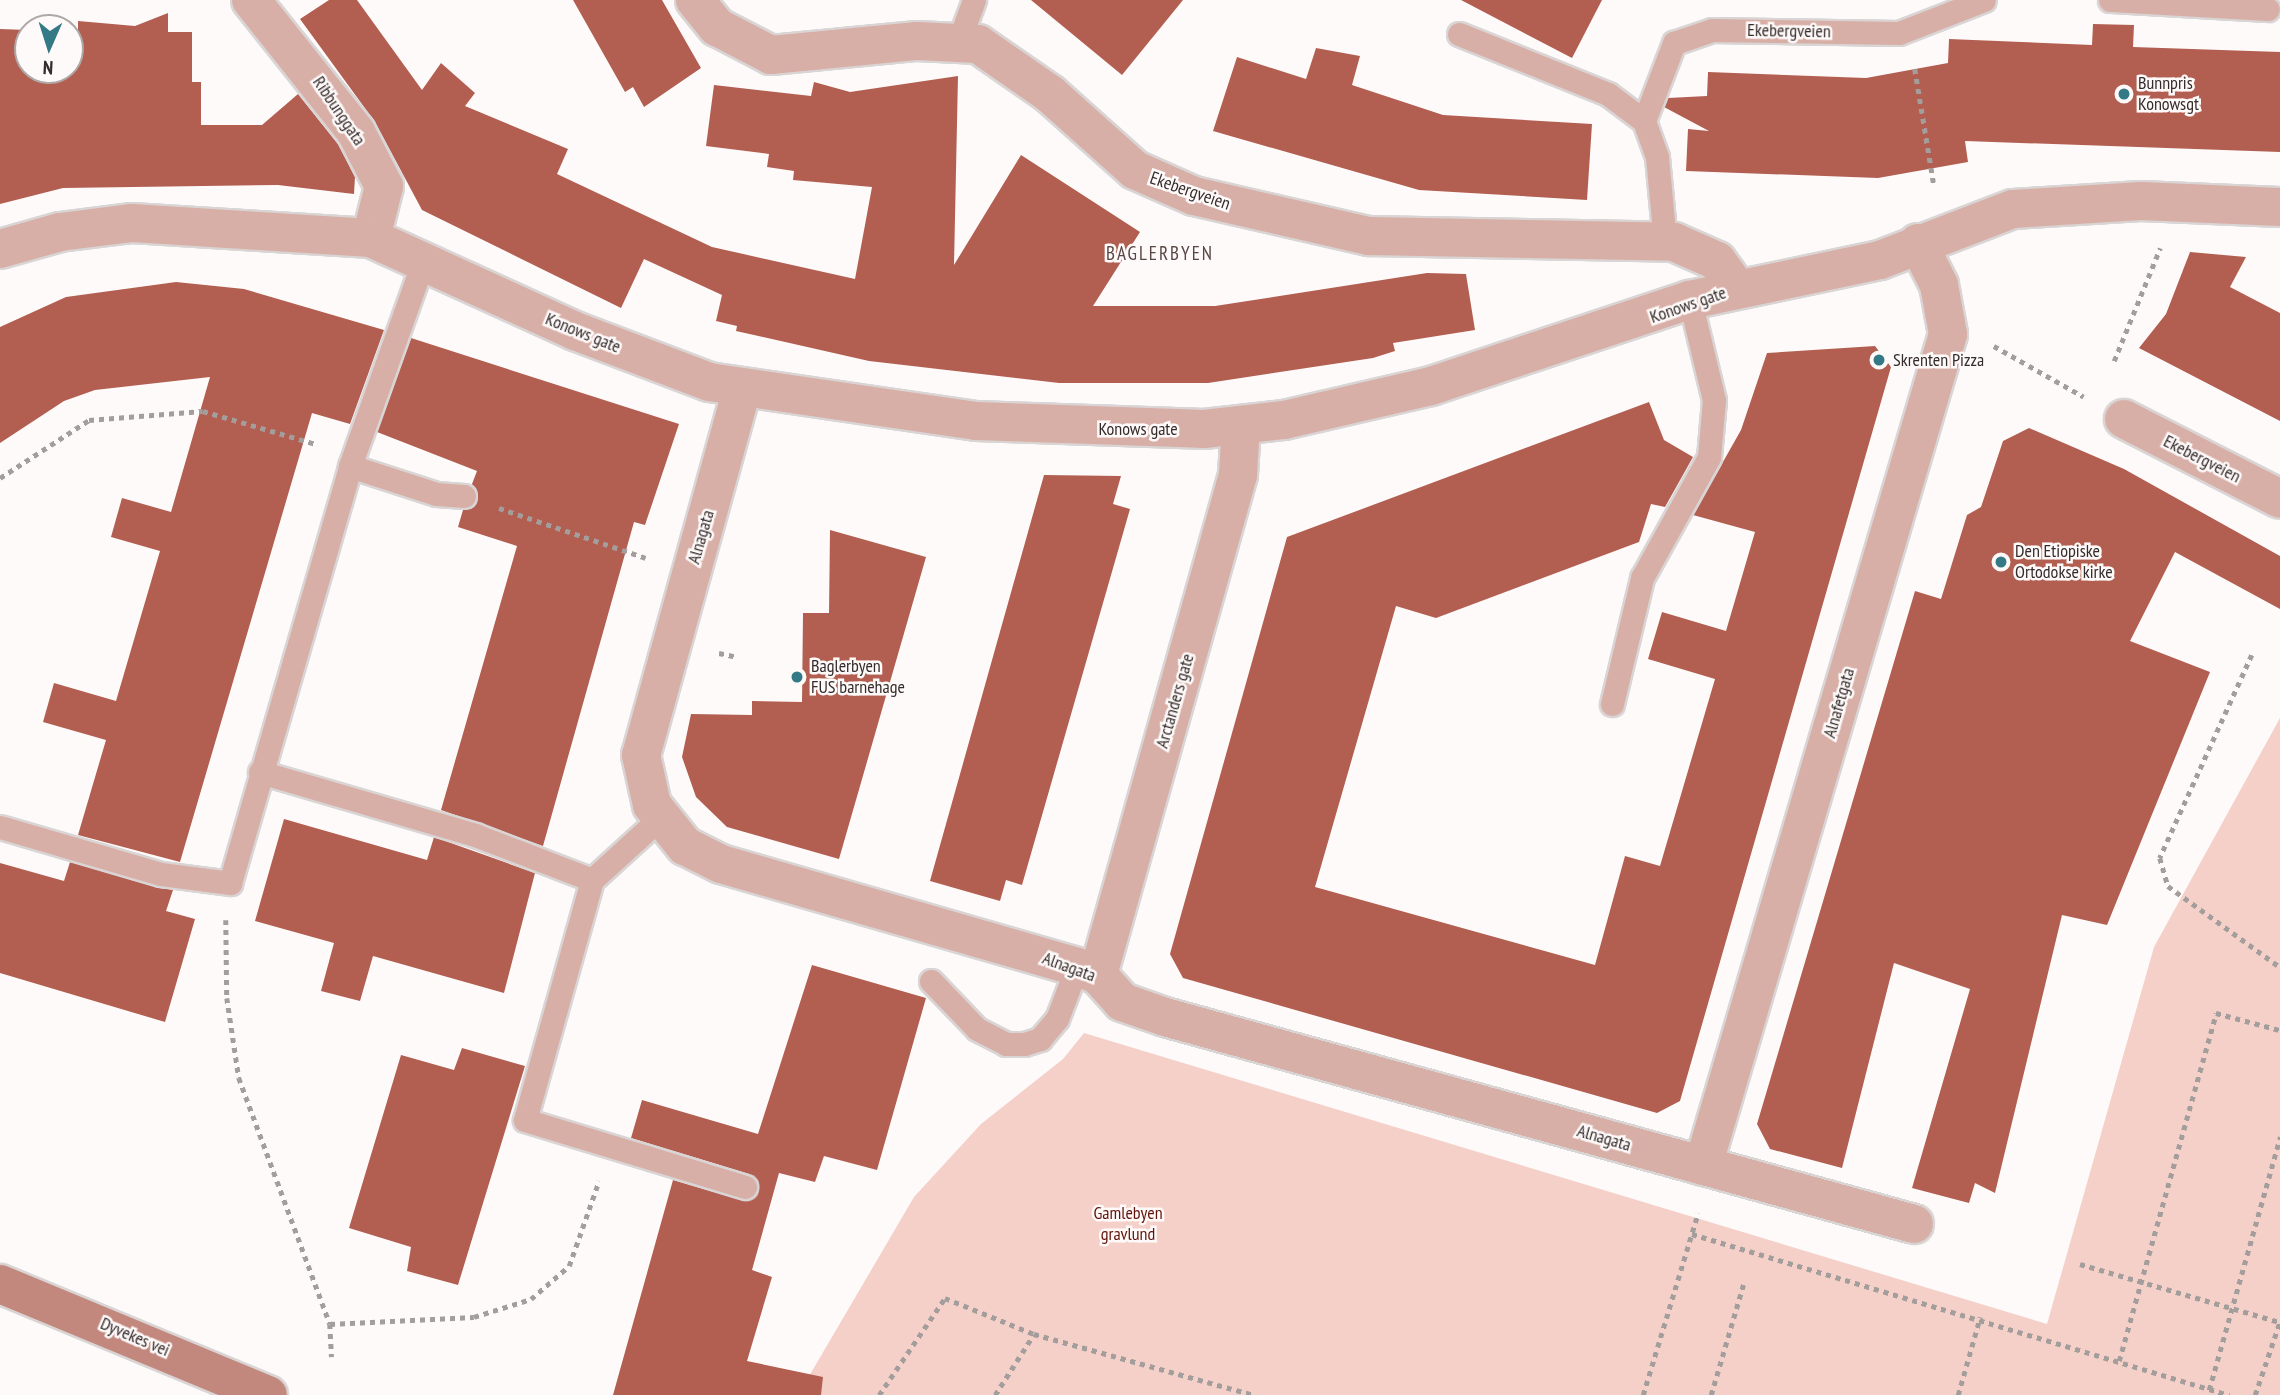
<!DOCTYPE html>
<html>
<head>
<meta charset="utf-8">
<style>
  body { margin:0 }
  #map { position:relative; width:2280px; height:1395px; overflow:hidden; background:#fffafa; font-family:"PT Sans Narrow",sans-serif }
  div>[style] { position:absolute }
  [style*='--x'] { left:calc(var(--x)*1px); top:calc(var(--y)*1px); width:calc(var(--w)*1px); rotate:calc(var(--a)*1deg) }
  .green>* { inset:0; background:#f4d0c9 }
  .building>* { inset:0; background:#b25f51 }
  .path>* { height:4.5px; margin-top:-2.25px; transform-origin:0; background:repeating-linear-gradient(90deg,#a39d9c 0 5px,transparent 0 10px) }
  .roads { filter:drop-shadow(2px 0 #dad5d5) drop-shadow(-2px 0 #dad5d5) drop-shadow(0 2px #dad5d5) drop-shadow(0 -2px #dad5d5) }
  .lane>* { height:23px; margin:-11.5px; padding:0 11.5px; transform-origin:11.5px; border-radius:11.5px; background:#d8afa7 }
  .street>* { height:38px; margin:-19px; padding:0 19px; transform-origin:19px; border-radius:19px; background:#d8afa7 }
  .secondary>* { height:38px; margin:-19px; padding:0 19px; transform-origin:19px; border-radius:19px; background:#c3887d }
  .dots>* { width:19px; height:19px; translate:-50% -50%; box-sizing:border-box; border:4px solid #fffafa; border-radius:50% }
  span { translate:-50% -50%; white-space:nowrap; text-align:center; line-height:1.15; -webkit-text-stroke:5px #fffafa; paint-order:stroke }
  .street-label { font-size:18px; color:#342c2a }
  .poi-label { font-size:18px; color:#342c2a }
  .left { translate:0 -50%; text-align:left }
  .park-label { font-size:18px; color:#62140a }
  .neighbourhood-label { font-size:19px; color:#584643; letter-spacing:2px }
  .north { position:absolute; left:14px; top:14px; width:70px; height:70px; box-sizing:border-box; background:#fffafa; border:2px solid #aea8a7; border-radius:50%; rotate:183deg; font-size:19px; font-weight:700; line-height:28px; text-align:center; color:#342c2a }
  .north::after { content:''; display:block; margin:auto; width:24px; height:32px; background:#347a86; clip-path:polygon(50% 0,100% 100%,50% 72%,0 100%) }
</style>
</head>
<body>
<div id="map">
  <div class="green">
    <i style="clip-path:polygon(2280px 718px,2280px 1395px,798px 1395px,914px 1197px,981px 1124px,1063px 1059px,1084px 1033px,2047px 1324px,2154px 947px)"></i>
  </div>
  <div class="building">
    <i style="clip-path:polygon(329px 0,357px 0,422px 90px,441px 63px,475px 93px,465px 106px,568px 149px,557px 174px,712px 247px,855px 279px,872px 187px,793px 180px,794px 171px,767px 167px,769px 154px,706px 146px,714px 85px,811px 96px,814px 82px,850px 92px,958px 76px,954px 265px,1021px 155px,1140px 232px,1093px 306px,1215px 306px,1427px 273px,1466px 274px,1475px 330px,1393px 343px,1395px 351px,1373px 358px,1208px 383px,1059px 383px,869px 361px,736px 331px,737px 326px,716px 321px,722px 295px,644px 259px,621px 308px,422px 210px,375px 122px,300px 19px)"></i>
    <i style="clip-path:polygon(573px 0,662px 0,701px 68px,644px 107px,633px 87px,625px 92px)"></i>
    <i style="clip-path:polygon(1031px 0,1183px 0,1122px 75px)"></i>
    <i style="clip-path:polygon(1461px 0,1602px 0,1572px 58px)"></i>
    <i style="clip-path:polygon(168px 13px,168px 32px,192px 32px,192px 82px,201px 82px,201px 125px,262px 125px,298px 94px,338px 144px,355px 177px,354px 194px,278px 185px,63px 188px,0 204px,0 29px,28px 30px,28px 70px,70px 70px,70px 31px,78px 31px,78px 21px,135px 26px)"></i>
    <i style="clip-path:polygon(2093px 24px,2134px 25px,2133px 47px,2280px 52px,2280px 152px,1965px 141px,1968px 162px,1878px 178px,1686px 171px,1688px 129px,1709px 131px,1664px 107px,1668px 98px,1707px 96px,1708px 72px,1866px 78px,1948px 63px,1949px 39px,2092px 45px)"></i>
    <i style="clip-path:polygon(1316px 48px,1360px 56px,1352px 85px,1443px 115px,1592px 124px,1587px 200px,1419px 190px,1213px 131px,1237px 57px,1306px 79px)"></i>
    <i style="clip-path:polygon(2190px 252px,2246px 257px,2230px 287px,2280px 313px,2280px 421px,2139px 348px,2166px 314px)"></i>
    <i style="clip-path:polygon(176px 282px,244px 289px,384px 330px,350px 424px,312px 413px,180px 862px,78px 835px,106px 740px,43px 722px,54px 683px,116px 701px,160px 551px,111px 537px,122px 498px,171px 512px,210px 377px,95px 390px,64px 401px,0 443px,0 327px,66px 297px)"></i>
    <i style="clip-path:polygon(411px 338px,679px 424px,645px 525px,634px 522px,543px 846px,441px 810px,517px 546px,458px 527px,463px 510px,478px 498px,472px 484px,477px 471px,377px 432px)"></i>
    <i style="clip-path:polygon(1875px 346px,1891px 367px,1680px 1101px,1657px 1113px,1183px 978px,1170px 954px,1287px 537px,1649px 402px,1664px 440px,1693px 457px,1665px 507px,1651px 504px,1639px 542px,1436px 618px,1396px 606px,1315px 887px,1595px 965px,1625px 856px,1660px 866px,1715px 679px,1648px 659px,1662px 612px,1726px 631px,1755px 532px,1693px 515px,1741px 430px,1767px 353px)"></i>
    <i style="clip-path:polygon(2029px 428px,2124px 469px,2280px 556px,2280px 609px,2175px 552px,2130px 641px,2210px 672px,2107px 925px,2062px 915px,1995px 1193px,1975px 1183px,1969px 1203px,1912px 1188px,1970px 989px,1894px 963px,1842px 1168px,1770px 1149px,1757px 1124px,1915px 591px,1941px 599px,1967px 515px,1981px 507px,2003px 441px)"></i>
    <i style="clip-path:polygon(1044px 475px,1121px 476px,1113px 504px,1130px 509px,1022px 885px,1006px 880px,1000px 901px,930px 881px)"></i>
    <i style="clip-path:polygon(830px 530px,926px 557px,839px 859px,727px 827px,696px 797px,682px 757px,691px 714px,752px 715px,752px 701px,802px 702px,803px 613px,829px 613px)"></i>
    <i style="clip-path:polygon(284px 819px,427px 860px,434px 837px,535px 873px,504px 993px,373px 956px,360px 1001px,321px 991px,334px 943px,255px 921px)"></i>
    <i style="clip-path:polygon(70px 862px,173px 890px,166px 911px,195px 919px,165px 1022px,0 973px,0 863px,64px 881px)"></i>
    <i style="clip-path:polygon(812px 965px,926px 998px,877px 1170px,824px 1156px,815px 1182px,779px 1173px,752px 1270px,772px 1277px,747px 1361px,823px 1377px,821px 1395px,613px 1395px,673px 1180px,742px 1200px,759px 1190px,749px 1174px,631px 1138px,642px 1100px,758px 1134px)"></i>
    <i style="clip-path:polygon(462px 1048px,525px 1066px,458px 1285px,407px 1271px,411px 1247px,349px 1228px,401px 1055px,454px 1070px)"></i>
  </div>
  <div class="path">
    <i style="--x:1915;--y:69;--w:118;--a:80.7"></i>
    <i style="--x:1994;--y:346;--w:103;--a:29.5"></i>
    <i style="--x:2114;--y:361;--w:122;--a:-67.8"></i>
    <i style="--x:0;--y:478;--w:106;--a:-33.1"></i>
    <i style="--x:89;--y:420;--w:114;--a:-4.5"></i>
    <i style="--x:203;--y:411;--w:118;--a:16.3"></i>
    <i style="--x:499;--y:508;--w:155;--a:18.8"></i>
    <i style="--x:719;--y:653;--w:19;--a:12"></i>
    <i style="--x:2252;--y:655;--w:223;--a:114.4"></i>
    <i style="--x:2160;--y:858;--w:29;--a:74"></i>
    <i style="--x:2168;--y:886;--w:138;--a:35.9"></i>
    <i style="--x:226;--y:920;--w:78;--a:89.3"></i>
    <i style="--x:227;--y:998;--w:81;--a:81.5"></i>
    <i style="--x:239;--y:1078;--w:262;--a:69.7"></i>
    <i style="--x:330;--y:1324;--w:33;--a:87"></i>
    <i style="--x:1692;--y:1234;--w:561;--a:16.69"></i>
    <i style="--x:2080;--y:1264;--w:208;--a:16.2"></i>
    <i style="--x:330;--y:1324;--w:144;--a:-2.8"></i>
    <i style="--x:474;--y:1317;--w:60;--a:-17.5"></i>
    <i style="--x:531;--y:1299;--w:50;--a:-41"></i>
    <i style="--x:569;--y:1266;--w:90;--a:-70.6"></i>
    <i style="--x:2119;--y:1361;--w:361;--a:-74.4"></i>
    <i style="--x:2216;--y:1013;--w:66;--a:14.9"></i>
    <i style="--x:2209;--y:1390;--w:263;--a:-74.3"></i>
    <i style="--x:879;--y:1395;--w:117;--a:-55.8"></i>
    <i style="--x:945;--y:1298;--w:96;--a:22"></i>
    <i style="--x:1034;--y:1334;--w:228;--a:15.5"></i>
    <i style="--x:995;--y:1395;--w:72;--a:-57.4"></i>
    <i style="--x:1643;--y:1395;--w:190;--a:-73.2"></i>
    <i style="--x:1711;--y:1395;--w:118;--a:-73.7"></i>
    <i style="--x:1958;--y:1395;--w:81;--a:-74.2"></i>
    <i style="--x:2255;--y:1395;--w:78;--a:-71.3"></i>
  </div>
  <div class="roads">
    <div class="lane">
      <i style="--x:2110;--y:0;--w:158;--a:3.3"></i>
      <i style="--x:1459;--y:34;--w:161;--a:21.9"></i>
      <i style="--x:1608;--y:94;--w:45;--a:36.9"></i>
      <i style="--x:1644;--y:121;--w:38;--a:70"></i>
      <i style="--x:1657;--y:157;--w:84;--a:84.6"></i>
      <i style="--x:960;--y:38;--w:40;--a:-69.8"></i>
      <i style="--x:1644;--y:121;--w:84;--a:-69"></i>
      <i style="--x:1674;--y:43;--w:40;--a:-18.9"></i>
      <i style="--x:1712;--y:30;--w:187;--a:0.9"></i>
      <i style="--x:1899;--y:33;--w:91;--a:-21.2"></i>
      <i style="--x:350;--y:466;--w:90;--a:18"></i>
      <i style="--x:436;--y:494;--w:28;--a:4"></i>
      <i style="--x:1612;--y:704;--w:130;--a:-76.6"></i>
      <i style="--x:1642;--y:578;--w:138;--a:-61"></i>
      <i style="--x:1709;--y:457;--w:57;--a:-85"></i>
      <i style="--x:1714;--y:400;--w:103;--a:-103.5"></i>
      <i style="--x:260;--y:772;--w:224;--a:16.3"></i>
      <i style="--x:475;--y:835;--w:125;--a:21"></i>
      <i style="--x:659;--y:819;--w:91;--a:137.7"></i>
      <i style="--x:592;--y:880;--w:249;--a:105.6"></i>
      <i style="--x:525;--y:1120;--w:230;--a:16.9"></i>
      <i style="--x:0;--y:827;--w:168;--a:16.3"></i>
      <i style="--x:161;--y:874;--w:70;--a:7.4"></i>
      <i style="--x:230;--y:883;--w:434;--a:-73.9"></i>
      <i style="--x:350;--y:466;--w:220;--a:-70.3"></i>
      <i style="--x:931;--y:981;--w:66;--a:46.2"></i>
      <i style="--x:977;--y:1029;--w:33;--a:27"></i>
      <i style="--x:1006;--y:1044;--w:18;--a:0"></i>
      <i style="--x:1024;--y:1044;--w:17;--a:-17"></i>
      <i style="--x:1040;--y:1039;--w:26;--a:-50"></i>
      <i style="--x:1057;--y:1019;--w:56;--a:-69"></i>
    </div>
    <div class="street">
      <i style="--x:251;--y:0;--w:169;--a:51.5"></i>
      <i style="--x:356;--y:132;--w:61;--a:62.6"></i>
      <i style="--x:384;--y:186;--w:54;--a:104"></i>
      <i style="--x:695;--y:0;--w:35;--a:51"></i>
      <i style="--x:717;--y:27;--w:61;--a:27.4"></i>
      <i style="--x:771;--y:55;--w:147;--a:-5.5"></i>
      <i style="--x:917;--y:41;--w:61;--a:2.8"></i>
      <i style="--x:978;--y:44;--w:88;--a:34.8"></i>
      <i style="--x:1050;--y:94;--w:114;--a:41.8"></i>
      <i style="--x:1135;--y:170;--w:64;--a:23.8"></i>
      <i style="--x:1194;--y:196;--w:180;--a:12.9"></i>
      <i style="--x:1369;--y:236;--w:305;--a:1.1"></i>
      <i style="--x:1674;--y:242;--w:47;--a:23.8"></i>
      <i style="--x:1717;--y:261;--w:34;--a:54"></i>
      <i style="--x:0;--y:249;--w:62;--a:-15.8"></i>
      <i style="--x:60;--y:232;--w:73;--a:-7.1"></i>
      <i style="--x:132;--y:223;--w:239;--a:3.6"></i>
      <i style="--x:371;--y:238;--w:224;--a:24.5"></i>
      <i style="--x:575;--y:331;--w:143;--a:20.8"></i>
      <i style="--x:709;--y:382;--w:270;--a:8.3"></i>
      <i style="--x:976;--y:421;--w:228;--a:2"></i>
      <i style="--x:1204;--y:429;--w:81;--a:-6.4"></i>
      <i style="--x:1284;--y:420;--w:151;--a:-13"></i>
      <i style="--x:1431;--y:386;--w:273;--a:-18.4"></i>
      <i style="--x:1690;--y:300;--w:194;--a:-11.9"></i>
      <i style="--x:1880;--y:260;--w:142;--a:-21"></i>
      <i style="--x:2013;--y:209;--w:128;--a:-3.6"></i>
      <i style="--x:2141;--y:201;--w:139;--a:2.5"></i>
      <i style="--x:742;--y:389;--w:380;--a:105.4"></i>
      <i style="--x:641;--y:755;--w:51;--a:77.6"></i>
      <i style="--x:652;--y:805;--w:53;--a:51.2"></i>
      <i style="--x:685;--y:846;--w:40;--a:26.6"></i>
      <i style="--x:721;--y:864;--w:371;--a:16.1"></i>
      <i style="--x:1077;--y:967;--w:22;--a:21"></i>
      <i style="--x:1098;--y:975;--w:36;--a:48"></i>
      <i style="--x:1122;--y:1002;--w:46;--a:19.2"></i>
      <i style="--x:1165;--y:1017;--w:777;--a:15.45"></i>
      <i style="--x:2124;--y:419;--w:175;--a:27.1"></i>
      <i style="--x:1098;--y:975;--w:519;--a:-74.36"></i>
      <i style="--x:1238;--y:475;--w:50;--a:-86.6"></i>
      <i style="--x:1703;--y:1166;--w:867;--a:-73.59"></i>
      <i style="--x:1948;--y:334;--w:50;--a:-100.4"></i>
      <i style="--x:1939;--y:285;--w:47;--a:-116.6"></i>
    </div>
    <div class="secondary">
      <i style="--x:0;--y:1284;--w:290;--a:22.5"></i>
    </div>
  </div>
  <div class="dots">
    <i style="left:2124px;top:94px;background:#347a86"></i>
    <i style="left:1879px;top:360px;background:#347a86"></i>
    <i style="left:2001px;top:562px;background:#347a86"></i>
    <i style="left:797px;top:677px;background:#347a86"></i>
  </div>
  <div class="street-label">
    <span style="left:1789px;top:31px;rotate:1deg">Ekebergveien</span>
    <span style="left:339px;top:111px;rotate:56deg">Ribbunggata</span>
    <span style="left:1190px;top:191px;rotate:19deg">Ekebergveien</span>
    <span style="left:1688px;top:305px;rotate:-19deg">Konows gate</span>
    <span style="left:583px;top:333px;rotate:22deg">Konows gate</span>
    <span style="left:1138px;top:429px">Konows gate</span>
    <span style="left:2202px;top:459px;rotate:27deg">Ekebergveien</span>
    <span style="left:701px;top:537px;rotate:-74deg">Alnagata</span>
    <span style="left:1175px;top:701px;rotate:-74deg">Arctanders gate</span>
    <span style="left:1839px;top:703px;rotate:-74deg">Alnafetgata</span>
    <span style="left:1069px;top:967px;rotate:20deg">Alnagata</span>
    <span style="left:1604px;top:1138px;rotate:16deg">Alnagata</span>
    <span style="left:135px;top:1337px;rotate:23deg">Dyvekes vei</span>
  </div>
  <div class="poi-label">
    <span class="left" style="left:2138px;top:94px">Bunnpris<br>Konowsgt</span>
    <span class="left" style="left:1893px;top:360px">Skrenten Pizza</span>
    <span class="left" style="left:2015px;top:562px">Den Etiopiske<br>Ortodokse kirke</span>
    <span class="left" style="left:811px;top:677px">Baglerbyen<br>FUS barnehage</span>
  </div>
  <div class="park-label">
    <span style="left:1128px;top:1224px">Gamlebyen<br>gravlund</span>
  </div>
  <div class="neighbourhood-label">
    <span style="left:1160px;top:254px">BAGLERBYEN</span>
  </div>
  <div class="north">N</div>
</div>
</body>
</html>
